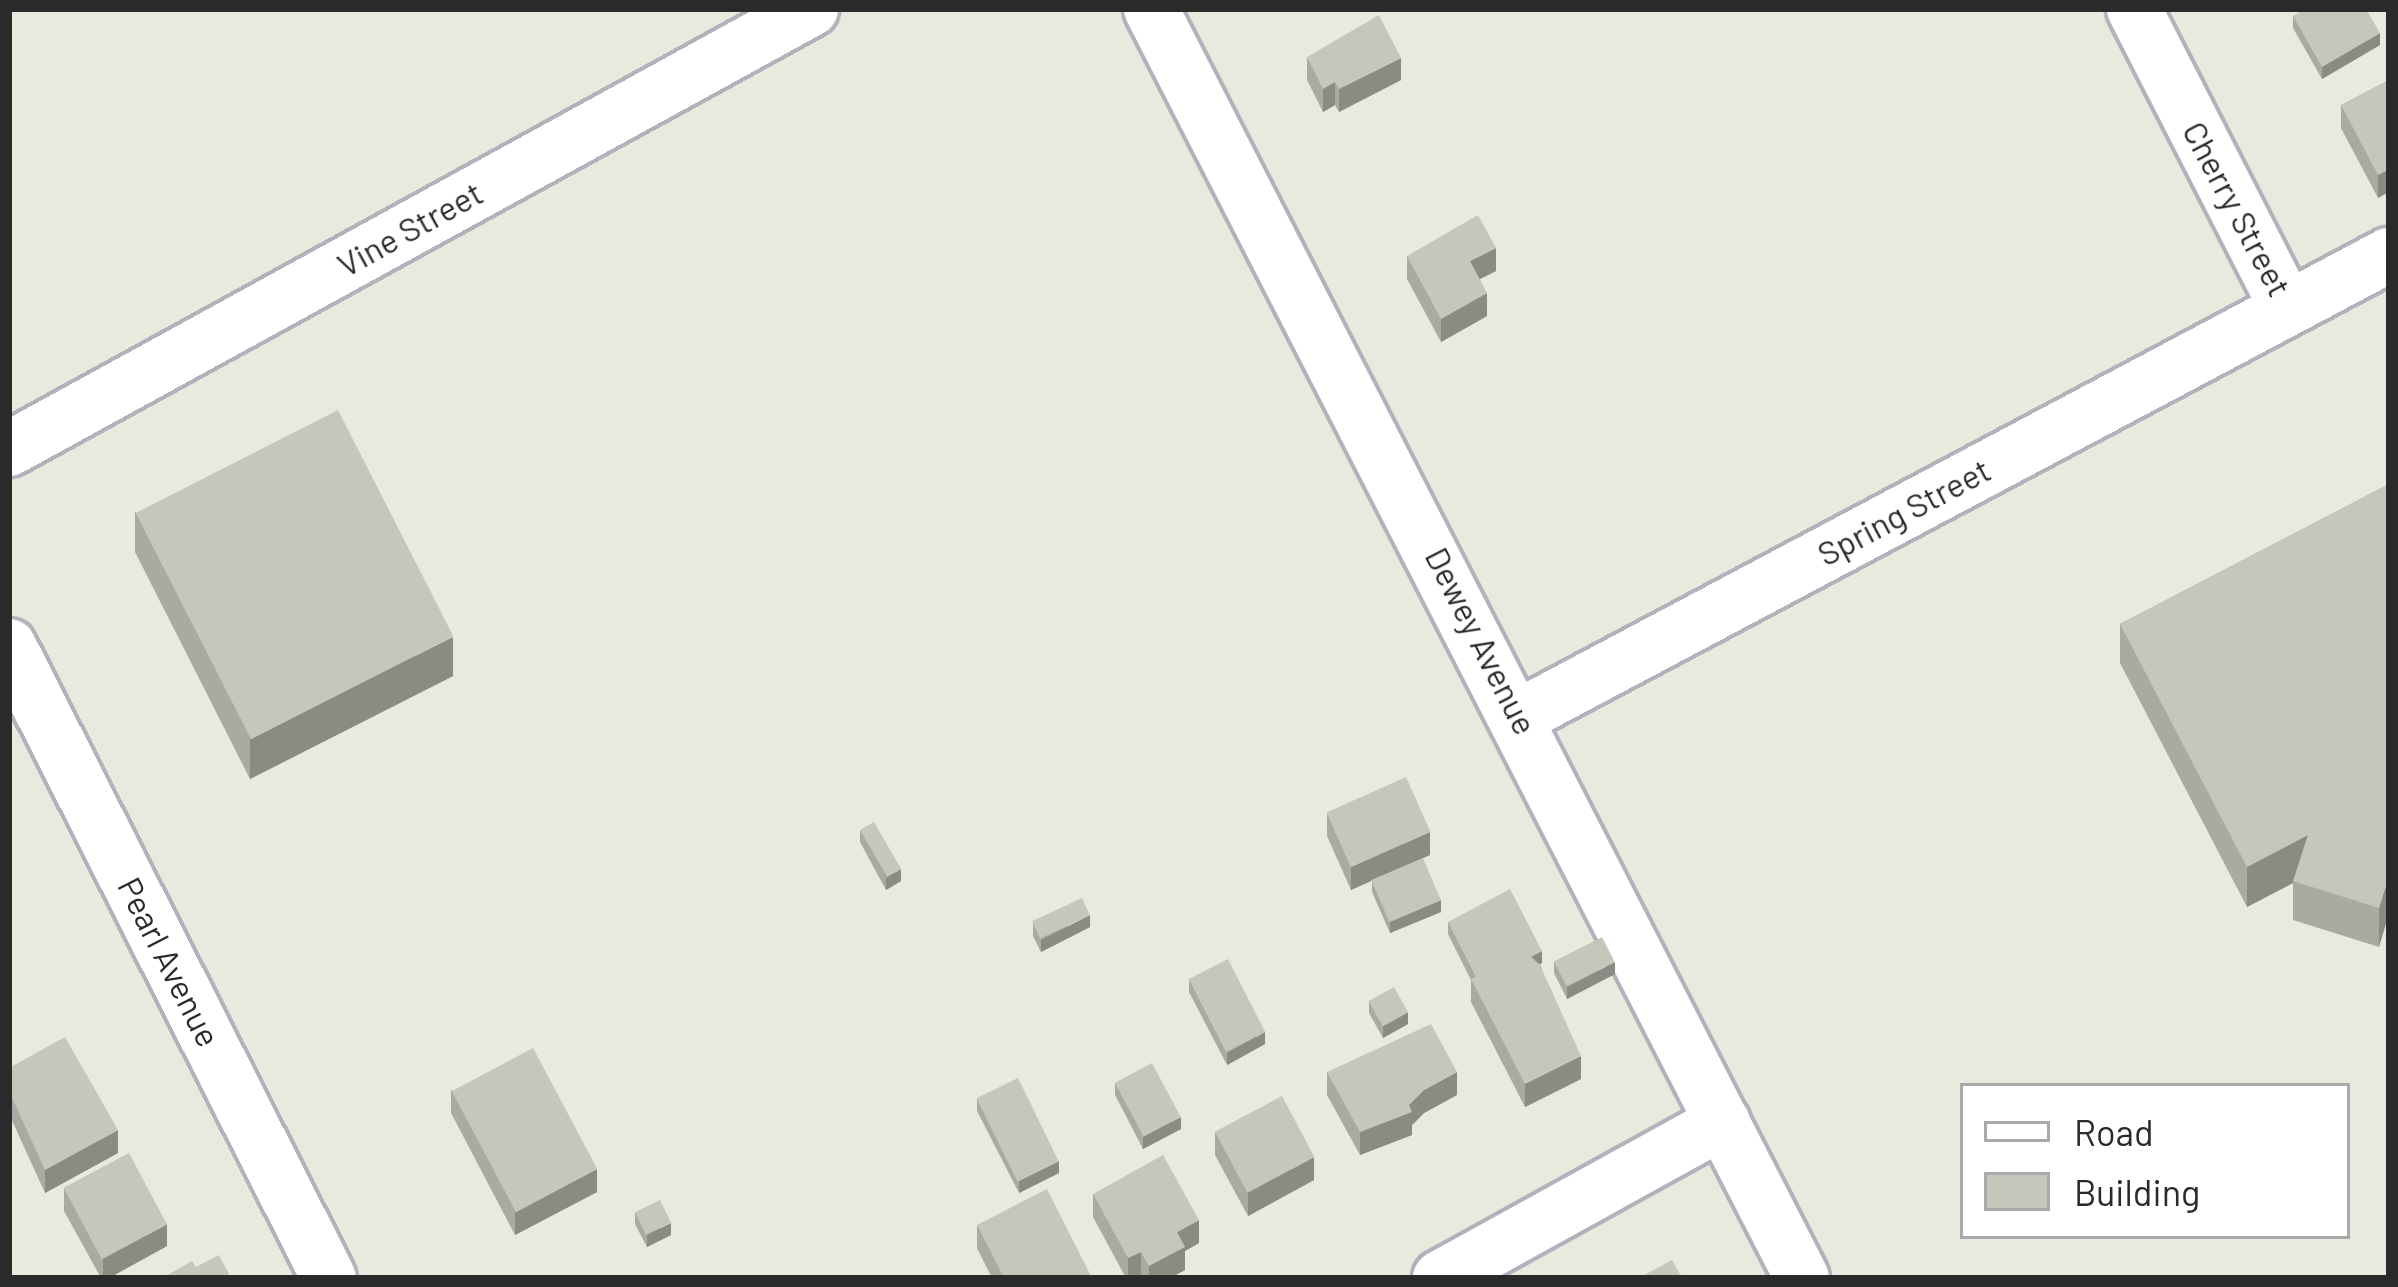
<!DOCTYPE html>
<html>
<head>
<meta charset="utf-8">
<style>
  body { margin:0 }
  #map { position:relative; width:2398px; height:1287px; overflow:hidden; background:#eae9de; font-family:Barlow,sans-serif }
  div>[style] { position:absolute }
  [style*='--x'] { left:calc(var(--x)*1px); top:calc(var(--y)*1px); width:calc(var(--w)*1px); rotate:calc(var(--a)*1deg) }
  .roads { filter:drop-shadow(3px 0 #b3b1bc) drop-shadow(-3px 0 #b3b1bc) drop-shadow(0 3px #b3b1bc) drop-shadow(0 -3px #b3b1bc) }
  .minor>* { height:54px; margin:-27px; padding:0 27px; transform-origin:27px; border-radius:27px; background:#fff }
  .wall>* { inset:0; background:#aaaaa2 }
  .shaded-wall>* { inset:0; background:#8b8b84 }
  .building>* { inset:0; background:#c6c6bc; transform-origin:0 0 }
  span { translate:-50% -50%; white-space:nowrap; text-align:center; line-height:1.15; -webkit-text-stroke:9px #fff; paint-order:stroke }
  .street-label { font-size:33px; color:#2a2a2a }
  .frame { position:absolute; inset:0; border:12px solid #2a2a2a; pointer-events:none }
  .legend { position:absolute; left:1960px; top:1083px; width:390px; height:156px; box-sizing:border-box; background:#fff; border:3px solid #aaa; margin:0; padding:15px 21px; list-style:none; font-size:36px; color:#2a2a2a }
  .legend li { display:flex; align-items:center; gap:24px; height:60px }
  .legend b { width:60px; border:3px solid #aaa }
</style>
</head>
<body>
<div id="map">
  <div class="roads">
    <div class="minor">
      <i style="--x:1151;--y:9;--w:1426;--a:62.84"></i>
      <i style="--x:2134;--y:9;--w:336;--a:62.9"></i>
      <i style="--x:9;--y:449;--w:915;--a:-28.75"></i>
      <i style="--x:9;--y:646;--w:708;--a:63.15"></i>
      <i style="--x:1520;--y:716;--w:984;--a:-27.95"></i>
      <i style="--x:1440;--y:1278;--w:323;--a:-28.9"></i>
    </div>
  </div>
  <div class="wall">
    <i style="clip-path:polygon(2293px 16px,2380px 45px,2322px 79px,2293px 28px)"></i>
    <i style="clip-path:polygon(1307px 57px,1401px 80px,1339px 112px,1335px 105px,1323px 112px,1307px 80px)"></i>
    <i style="clip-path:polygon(2389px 80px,2378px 198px,2341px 128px,2341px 105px)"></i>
    <i style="clip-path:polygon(1407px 256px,1496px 271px,1480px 279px,1487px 316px,1441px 342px,1407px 279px)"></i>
    <i style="clip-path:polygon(2389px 484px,2379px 947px,2293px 920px,2293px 883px,2247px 907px,2120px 663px,2120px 624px)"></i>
    <i style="clip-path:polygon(135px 512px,453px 676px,250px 779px,135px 552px)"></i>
    <i style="clip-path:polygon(1327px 813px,1430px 855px,1407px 865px,1441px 912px,1390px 933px,1372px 892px,1372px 880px,1351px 890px,1327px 836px)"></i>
    <i style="clip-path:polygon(860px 830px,901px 881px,886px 890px,860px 842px)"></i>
    <i style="clip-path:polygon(1448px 922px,1542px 963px,1540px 964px,1581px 1079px,1525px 1107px,1471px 1002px,1471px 980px,1448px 934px)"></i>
    <i style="clip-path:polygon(1033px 924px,1090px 927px,1041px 952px,1033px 936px)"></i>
    <i style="clip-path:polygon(1554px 961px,1615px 974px,1567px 999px,1554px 973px)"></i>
    <i style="clip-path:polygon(1189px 980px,1265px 1044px,1227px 1065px,1189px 992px)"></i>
    <i style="clip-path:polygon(1369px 1001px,1408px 1024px,1383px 1038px,1369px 1013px)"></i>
    <i style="clip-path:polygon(9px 1068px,118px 1153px,45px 1193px,9px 1114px)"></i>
    <i style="clip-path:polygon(1327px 1072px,1457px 1095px,1424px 1113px,1412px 1125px,1412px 1135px,1360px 1155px,1327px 1095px)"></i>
    <i style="clip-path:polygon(1115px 1083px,1181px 1129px,1143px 1149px,1115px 1095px)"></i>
    <i style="clip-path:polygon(451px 1090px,597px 1192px,515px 1235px,451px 1113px)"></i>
    <i style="clip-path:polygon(977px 1099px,1059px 1173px,1019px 1193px,977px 1111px)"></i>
    <i style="clip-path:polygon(1215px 1132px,1314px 1180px,1248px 1216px,1215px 1155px)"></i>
    <i style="clip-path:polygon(64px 1188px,167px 1246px,109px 1278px,101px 1278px,64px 1211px)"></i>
    <i style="clip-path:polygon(1093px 1194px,1199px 1243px,1185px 1251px,1185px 1270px,1170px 1278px,1143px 1278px,1141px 1275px,1135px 1278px,1126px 1278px,1093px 1217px)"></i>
    <i style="clip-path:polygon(635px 1212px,671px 1235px,647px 1247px,635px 1224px)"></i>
    <i style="clip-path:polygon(977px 1225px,1092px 1278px,992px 1278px,977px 1248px)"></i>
  </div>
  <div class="shaded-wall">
    <i style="clip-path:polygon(2380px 33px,2380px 45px,2322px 79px,2322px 67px)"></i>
    <i style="clip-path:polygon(1401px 58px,1401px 80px,1339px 112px,1339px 89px)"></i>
    <i style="clip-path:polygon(1335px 82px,1335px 105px,1323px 112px,1323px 89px)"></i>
    <i style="clip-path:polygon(2389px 169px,2389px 192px,2378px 198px,2378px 175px)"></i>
    <i style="clip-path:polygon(1496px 248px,1496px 271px,1470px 284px,1470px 261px)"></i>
    <i style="clip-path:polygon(1487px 293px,1487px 316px,1441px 342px,1441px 319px)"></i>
    <i style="clip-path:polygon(453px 637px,453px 676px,250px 779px,250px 739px)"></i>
    <i style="clip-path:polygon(1430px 832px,1430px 855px,1351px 890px,1351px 867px)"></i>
    <i style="clip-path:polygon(2308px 835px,2293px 883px,2247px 907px,2247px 867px)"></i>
    <i style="clip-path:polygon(901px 869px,901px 881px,886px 890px,886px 878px)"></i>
    <i style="clip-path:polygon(2389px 875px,2389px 914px,2379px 947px,2379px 908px)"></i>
    <i style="clip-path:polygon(1441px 900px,1441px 912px,1390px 933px,1390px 921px)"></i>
    <i style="clip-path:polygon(1090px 915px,1090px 927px,1041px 952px,1041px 940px)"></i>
    <i style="clip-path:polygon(1542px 951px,1542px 963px,1479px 995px,1479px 983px)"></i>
    <i style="clip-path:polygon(1615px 962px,1615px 974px,1567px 999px,1567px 987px)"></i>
    <i style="clip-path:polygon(1408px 1012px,1408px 1024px,1383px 1038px,1383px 1026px)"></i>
    <i style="clip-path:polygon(1265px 1032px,1265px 1044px,1227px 1065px,1227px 1053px)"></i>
    <i style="clip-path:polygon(1581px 1056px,1581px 1079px,1525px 1107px,1525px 1084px)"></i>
    <i style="clip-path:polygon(1457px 1072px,1457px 1095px,1424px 1113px,1412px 1125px,1412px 1135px,1360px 1155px,1360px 1132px,1409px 1105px,1424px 1090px)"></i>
    <i style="clip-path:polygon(1181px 1117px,1181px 1129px,1143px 1149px,1143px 1137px)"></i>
    <i style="clip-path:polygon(118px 1130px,118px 1153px,45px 1193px,45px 1170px)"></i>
    <i style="clip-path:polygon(1314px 1157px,1314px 1180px,1248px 1216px,1248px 1193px)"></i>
    <i style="clip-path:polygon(1059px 1161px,1059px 1173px,1019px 1193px,1019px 1181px)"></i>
    <i style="clip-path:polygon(597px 1169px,597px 1192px,515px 1235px,515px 1212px)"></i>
    <i style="clip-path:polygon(1199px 1220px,1199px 1243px,1185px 1251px,1185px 1270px,1170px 1278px,1149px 1278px,1149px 1266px,1177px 1232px)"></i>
    <i style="clip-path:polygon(671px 1223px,671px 1235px,647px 1247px,647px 1235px)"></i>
    <i style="clip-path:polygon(167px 1224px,167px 1246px,109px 1278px,103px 1278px,103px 1259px)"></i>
    <i style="clip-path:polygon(1141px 1252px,1141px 1275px,1135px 1278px,1128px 1278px,1128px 1258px)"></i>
  </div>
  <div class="building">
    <i style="clip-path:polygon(2305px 9px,2366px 9px,2380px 33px,2322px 67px,2293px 16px)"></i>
    <i style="clip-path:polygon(1379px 15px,1401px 58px,1339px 89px,1335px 82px,1323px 89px,1307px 57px)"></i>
    <i style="clip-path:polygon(2389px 80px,2389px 169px,2378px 175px,2341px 105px)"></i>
    <i style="clip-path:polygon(1478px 215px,1496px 248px,1470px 261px,1487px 293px,1441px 319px,1407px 256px)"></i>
    <i style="left:338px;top:410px;width:254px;height:227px;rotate:63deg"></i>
    <i style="clip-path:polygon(2389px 484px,2389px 875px,2379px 908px,2293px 881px,2308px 835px,2247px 867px,2120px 624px)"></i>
    <i style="left:1406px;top:777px;width:60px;height:87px;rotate:66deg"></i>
    <i style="left:874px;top:822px;width:54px;height:16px;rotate:60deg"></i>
    <i style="left:1423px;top:858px;width:46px;height:56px;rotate:67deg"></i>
    <i style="clip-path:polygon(1510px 889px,1542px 951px,1531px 957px,1526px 952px,1476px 977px,1448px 922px)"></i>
    <i style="left:1082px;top:898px;width:19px;height:55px;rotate:65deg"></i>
    <i style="left:1602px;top:937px;width:28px;height:54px;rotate:63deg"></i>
    <i style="clip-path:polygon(1526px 952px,1540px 965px,1581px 1056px,1525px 1084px,1471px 979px)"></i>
    <i style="left:1228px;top:959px;width:82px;height:44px;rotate:63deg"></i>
    <i style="left:1394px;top:987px;width:29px;height:29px;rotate:61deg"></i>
    <i style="clip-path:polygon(1431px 1024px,1457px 1072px,1424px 1090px,1409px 1105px,1412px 1112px,1360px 1132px,1327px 1072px)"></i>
    <i style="clip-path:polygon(65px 1037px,118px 1130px,45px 1170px,9px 1091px,9px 1068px)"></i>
    <i style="left:533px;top:1048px;width:137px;height:92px;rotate:62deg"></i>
    <i style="left:1152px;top:1063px;width:61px;height:42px;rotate:62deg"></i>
    <i style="left:1018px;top:1078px;width:93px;height:46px;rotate:64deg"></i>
    <i style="left:1282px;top:1096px;width:69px;height:76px;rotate:62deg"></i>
    <i style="left:129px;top:1153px;width:81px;height:74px;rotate:62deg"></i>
    <i style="clip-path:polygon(1163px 1155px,1199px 1220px,1177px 1232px,1185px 1247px,1149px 1266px,1141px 1252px,1128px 1258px,1093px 1194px)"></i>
    <i style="clip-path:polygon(1047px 1189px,1092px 1278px,1004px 1278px,977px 1225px)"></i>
    <i style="left:660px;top:1200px;width:25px;height:28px;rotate:64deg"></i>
    <i style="clip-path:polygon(219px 1255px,231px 1278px,162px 1278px,192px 1261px,196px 1267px)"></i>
    <i style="clip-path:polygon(1672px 1260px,1682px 1278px,1639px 1278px)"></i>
  </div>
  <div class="street-label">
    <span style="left:2237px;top:209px;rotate:62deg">Cherry Street</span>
    <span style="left:410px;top:229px;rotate:-29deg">Vine Street</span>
    <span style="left:1904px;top:512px;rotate:-28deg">Spring Street</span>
    <span style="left:1481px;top:641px;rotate:63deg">Dewey Avenue</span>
    <span style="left:169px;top:962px;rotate:63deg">Pearl Avenue</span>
  </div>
  <div class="frame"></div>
  <ul class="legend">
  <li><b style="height:15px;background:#fff"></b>Road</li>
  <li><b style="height:33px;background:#c6c6bc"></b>Building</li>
  </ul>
</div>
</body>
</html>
